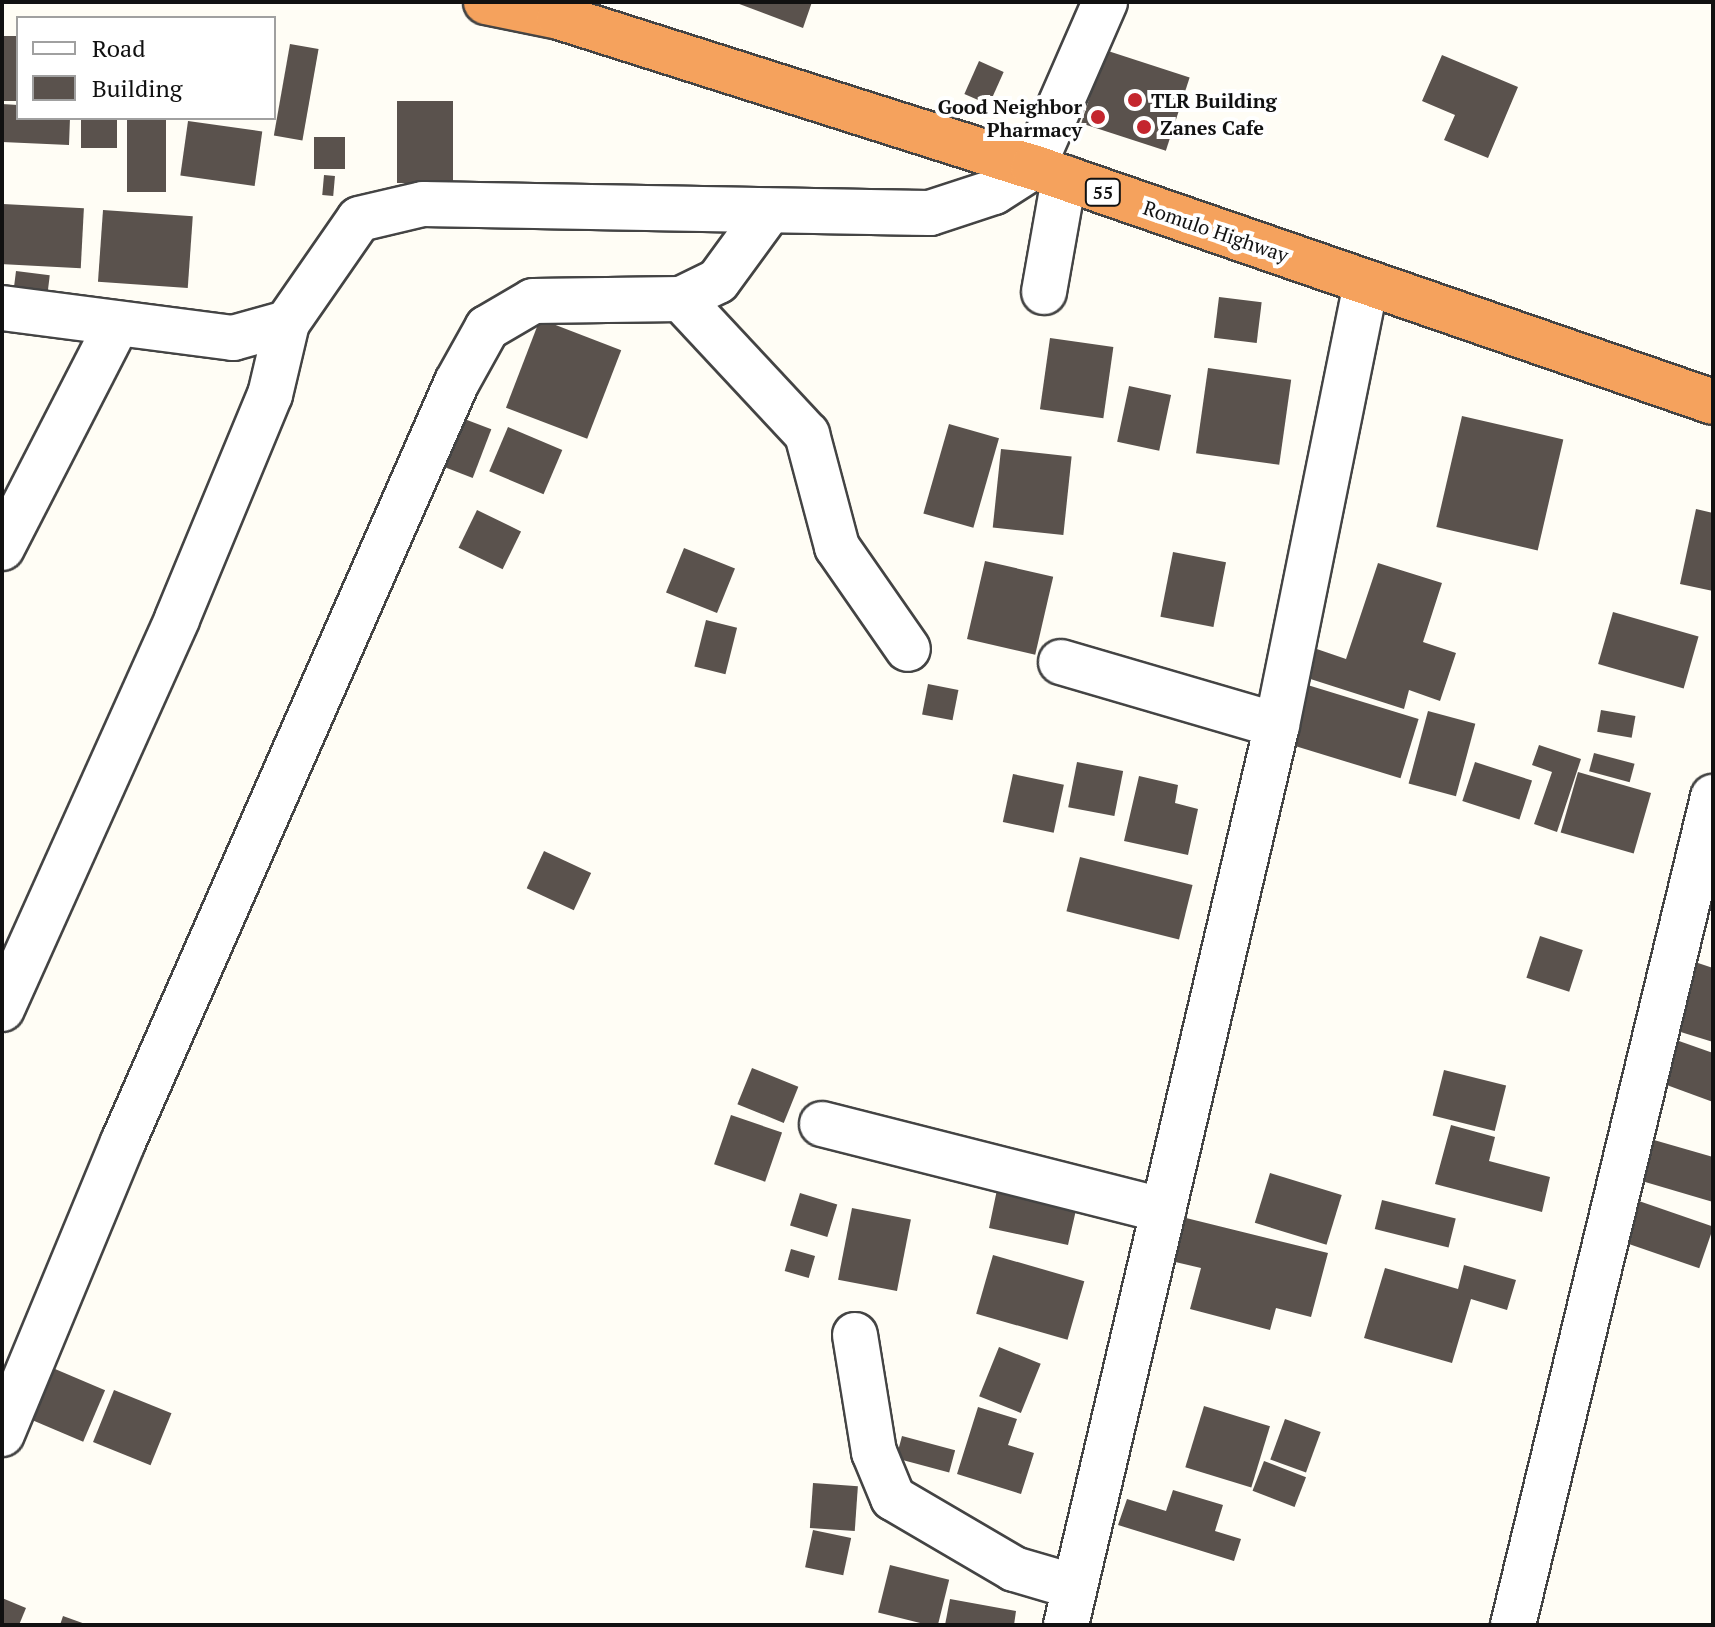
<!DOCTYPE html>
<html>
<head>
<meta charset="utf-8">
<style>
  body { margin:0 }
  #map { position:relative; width:1715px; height:1627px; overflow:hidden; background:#fffdf5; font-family:"PT Serif",serif }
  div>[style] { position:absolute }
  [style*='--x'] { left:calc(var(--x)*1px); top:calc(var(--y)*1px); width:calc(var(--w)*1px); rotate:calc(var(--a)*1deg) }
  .building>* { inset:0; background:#5a524d; transform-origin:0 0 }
  .roads { filter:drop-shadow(2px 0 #444) drop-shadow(-2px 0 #444) drop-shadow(0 2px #444) drop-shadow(0 -2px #444) }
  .minor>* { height:44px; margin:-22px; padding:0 22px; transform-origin:22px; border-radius:22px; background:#fff }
  .highway>* { height:44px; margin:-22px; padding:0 22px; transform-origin:22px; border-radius:22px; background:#f5a25d }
  .dots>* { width:22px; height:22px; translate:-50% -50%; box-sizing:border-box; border:4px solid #fff; border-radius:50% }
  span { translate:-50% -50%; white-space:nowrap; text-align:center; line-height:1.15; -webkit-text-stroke:8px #fff; paint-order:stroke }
  .shield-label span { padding:2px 6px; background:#fff; border:2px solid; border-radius:6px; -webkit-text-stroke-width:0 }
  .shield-label { font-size:18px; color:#111; font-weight:700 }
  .poi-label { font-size:20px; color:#111; font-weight:700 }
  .left { translate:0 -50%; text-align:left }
  .right { translate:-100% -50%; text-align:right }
  .street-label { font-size:20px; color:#111 }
  .frame { position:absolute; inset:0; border:4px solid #111; pointer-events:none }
  .legend { position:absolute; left:16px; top:16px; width:260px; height:104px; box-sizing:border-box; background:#fff; border:2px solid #a0a0a0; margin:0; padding:10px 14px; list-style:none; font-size:24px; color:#111 }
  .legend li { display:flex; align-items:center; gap:16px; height:40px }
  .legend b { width:40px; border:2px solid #a0a0a0 }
</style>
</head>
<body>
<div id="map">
  <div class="building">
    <i style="clip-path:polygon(734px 2px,812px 2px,803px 28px)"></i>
    <i style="left:18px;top:36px;width:65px;height:16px;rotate:90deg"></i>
    <i style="left:290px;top:44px;width:29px;height:93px;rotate:10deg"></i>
    <i style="left:1105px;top:50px;width:89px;height:77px;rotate:18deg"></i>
    <i style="clip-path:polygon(1442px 55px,1518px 87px,1488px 158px,1444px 140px,1455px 115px,1422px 101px)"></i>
    <i style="left:979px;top:61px;width:27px;height:36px;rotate:24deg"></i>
    <i style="left:397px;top:101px;width:56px;height:82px"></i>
    <i style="clip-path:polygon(2px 104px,18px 105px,18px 118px,70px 118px,69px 145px,2px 142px)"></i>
    <i style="left:81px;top:118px;width:36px;height:30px"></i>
    <i style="left:127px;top:118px;width:39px;height:74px"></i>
    <i style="left:188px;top:121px;width:75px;height:55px;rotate:8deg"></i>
    <i style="left:345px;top:137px;width:32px;height:31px;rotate:90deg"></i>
    <i style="left:324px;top:175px;width:11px;height:20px;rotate:5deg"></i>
    <i style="left:3px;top:204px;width:81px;height:60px;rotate:3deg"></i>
    <i style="left:103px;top:210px;width:90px;height:72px;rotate:4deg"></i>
    <i style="left:16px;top:271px;width:34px;height:20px;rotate:7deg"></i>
    <i style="left:1219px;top:297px;width:43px;height:41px;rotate:7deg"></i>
    <i style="left:540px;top:319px;width:87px;height:95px;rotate:21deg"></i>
    <i style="left:1050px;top:338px;width:64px;height:72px;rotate:8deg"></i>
    <i style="left:1208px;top:368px;width:84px;height:86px;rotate:8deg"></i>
    <i style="left:1129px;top:386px;width:43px;height:57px;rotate:12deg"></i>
    <i style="left:454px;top:415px;width:40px;height:52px;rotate:21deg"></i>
    <i style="left:1462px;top:416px;width:104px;height:114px;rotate:13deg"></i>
    <i style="left:949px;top:424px;width:52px;height:93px;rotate:16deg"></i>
    <i style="left:508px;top:427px;width:59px;height:48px;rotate:23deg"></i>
    <i style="left:1001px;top:449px;width:71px;height:79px;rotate:6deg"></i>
    <i style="clip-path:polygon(1696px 509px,1713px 513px,1713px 591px,1680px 584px)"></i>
    <i style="left:477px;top:510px;width:49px;height:42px;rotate:26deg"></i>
    <i style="left:684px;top:548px;width:55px;height:48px;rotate:22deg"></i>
    <i style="left:1173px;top:552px;width:54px;height:66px;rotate:11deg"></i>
    <i style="left:985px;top:561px;width:70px;height:80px;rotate:13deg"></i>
    <i style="clip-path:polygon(1378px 563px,1442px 583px,1423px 642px,1456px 653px,1440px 701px,1409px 690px,1404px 709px,1298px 675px,1308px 646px,1346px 659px)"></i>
    <i style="left:1613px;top:612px;width:89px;height:54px;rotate:16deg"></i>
    <i style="left:706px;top:620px;width:32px;height:48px;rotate:14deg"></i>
    <i style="left:1301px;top:683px;width:123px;height:62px;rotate:17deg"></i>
    <i style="left:928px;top:684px;width:31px;height:31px;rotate:11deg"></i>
    <i style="left:1601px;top:710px;width:35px;height:22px;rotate:10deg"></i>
    <i style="left:1428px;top:711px;width:49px;height:75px;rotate:15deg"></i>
    <i style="clip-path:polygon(1539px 745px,1581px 759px,1557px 832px,1534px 824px,1552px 772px,1532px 765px)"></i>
    <i style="left:1594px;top:753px;width:42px;height:19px;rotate:15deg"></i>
    <i style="left:1077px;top:762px;width:47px;height:46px;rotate:11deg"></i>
    <i style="left:1475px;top:762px;width:60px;height:41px;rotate:18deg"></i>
    <i style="left:1578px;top:772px;width:76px;height:63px;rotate:16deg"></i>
    <i style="left:1013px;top:774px;width:52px;height:49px;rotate:12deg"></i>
    <i style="clip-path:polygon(1139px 776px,1178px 785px,1175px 803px,1198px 809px,1188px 855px,1124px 841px)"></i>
    <i style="left:544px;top:851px;width:52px;height:41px;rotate:25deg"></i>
    <i style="left:1080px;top:857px;width:116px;height:56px;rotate:14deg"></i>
    <i style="left:1540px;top:936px;width:45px;height:44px;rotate:18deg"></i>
    <i style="clip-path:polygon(1692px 961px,1713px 968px,1713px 1042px,1671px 1029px)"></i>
    <i style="clip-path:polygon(1679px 1041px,1713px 1053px,1713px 1102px,1664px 1084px)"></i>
    <i style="left:752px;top:1068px;width:50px;height:39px;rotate:22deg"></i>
    <i style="left:1444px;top:1070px;width:64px;height:47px;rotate:14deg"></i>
    <i style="left:731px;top:1115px;width:54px;height:52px;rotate:19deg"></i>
    <i style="clip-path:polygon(1451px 1125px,1495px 1137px,1489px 1161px,1550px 1177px,1542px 1212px,1435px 1184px)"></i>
    <i style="clip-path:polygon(1647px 1138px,1713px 1157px,1713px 1202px,1635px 1179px)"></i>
    <i style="left:1270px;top:1173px;width:75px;height:52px;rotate:17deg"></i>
    <i style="clip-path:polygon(999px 1180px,1049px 1190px,1046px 1204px,1076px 1210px,1068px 1245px,989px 1228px)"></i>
    <i style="left:800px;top:1193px;width:39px;height:34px;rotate:17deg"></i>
    <i style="left:1382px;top:1200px;width:76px;height:30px;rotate:14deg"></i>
    <i style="left:1636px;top:1200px;width:82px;height:44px;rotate:19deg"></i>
    <i style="left:852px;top:1208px;width:60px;height:73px;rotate:11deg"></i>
    <i style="clip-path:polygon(1182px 1217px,1328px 1253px,1311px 1317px,1276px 1308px,1270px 1330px,1190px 1309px,1201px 1268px,1171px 1261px)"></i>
    <i style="left:791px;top:1249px;width:25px;height:23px;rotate:16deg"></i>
    <i style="left:993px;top:1255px;width:95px;height:61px;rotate:16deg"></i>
    <i style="clip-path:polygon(1464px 1265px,1516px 1280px,1507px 1310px,1471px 1299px,1452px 1363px,1364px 1338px,1385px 1268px,1458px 1289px)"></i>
    <i style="left:999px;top:1347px;width:45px;height:53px;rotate:22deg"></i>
    <i style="left:48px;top:1366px;width:62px;height:56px;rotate:23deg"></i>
    <i style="left:114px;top:1390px;width:62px;height:56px;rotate:22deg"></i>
    <i style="left:1204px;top:1406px;width:69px;height:64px;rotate:17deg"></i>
    <i style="clip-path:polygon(978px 1407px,1017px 1419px,1008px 1445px,1034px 1453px,1021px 1494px,957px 1474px)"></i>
    <i style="left:1285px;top:1419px;width:38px;height:43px;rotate:20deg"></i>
    <i style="left:902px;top:1436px;width:55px;height:23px;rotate:15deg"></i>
    <i style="left:1264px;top:1461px;width:45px;height:32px;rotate:21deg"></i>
    <i style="left:813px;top:1483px;width:45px;height:45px;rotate:4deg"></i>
    <i style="clip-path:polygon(1173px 1490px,1223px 1505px,1215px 1531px,1241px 1539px,1234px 1561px,1118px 1525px,1127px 1499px,1166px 1511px)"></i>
    <i style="left:813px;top:1530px;width:39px;height:38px;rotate:12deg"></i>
    <i style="left:890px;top:1565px;width:61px;height:49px;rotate:14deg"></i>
    <i style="clip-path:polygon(2px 1598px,26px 1608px,19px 1625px,2px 1625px)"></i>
    <i style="clip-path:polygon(950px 1599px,1016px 1611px,1014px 1625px,945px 1625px)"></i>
    <i style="clip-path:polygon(63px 1616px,88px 1625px,60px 1625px)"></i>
  </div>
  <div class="roads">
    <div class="minor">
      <i style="--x:1044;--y:292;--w:116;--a:-80"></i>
      <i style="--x:681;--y:299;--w:185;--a:47"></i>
      <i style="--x:807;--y:434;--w:117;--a:75.1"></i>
      <i style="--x:837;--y:547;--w:124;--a:55.2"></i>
      <i style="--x:2;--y:308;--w:233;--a:7.4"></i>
      <i style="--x:233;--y:338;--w:56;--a:-15.5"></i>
      <i style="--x:287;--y:323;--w:126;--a:-55.3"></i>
      <i style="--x:359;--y:219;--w:66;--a:-13.2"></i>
      <i style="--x:423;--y:204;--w:507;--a:1.02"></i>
      <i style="--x:930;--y:213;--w:67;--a:-18.2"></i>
      <i style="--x:994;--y:192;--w:46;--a:-32.7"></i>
      <i style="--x:1033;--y:167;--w:180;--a:-66.4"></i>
      <i style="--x:2;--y:548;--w:252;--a:-62.8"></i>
      <i style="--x:1061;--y:662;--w:225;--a:16.3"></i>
      <i style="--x:2;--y:1009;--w:427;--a:-65.8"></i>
      <i style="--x:177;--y:619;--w:243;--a:-67.5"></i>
      <i style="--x:270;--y:395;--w:74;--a:-76.7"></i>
      <i style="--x:822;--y:1124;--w:352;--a:14.2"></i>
      <i style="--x:855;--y:1335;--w:119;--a:80.8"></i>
      <i style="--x:874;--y:1452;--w:50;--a:67.6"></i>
      <i style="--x:893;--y:1498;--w:140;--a:30.4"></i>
      <i style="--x:1014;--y:1569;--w:60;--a:16.3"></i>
      <i style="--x:2;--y:1434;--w:316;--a:-67.5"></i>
      <i style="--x:123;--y:1142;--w:830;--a:-66.28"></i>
      <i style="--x:457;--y:382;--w:62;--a:-60.9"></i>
      <i style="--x:487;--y:328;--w:53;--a:-30.4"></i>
      <i style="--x:533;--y:301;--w:148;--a:-0.8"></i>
      <i style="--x:681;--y:299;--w:41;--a:-25.9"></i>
      <i style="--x:718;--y:281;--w:87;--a:-53.9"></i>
      <i style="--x:1066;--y:1625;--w:924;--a:-76.81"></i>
      <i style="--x:1277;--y:725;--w:450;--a:-78.6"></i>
      <i style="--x:1513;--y:1625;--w:852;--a:-76.42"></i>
    </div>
    <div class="highway">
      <i style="--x:486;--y:2;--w:75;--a:11.6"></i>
      <i style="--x:559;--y:17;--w:497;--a:17.6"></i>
      <i style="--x:1033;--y:167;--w:719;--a:19.06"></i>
    </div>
  </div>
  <div class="dots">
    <i style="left:1135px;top:100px;background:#c4262e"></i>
    <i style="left:1098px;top:117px;background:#c4262e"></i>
    <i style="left:1144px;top:127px;background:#c4262e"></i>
  </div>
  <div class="shield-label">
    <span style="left:1103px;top:192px">55</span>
  </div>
  <div class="poi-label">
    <span class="left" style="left:1151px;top:100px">TLR Building</span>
    <span class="right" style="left:1082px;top:118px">Good Neighbor<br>Pharmacy</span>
    <span class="left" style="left:1160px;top:127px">Zanes Cafe</span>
  </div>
  <div class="street-label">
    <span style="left:1216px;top:231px;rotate:19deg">Romulo Highway</span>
  </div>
  <div class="frame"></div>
  <ul class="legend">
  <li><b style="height:10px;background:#fff"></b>Road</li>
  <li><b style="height:22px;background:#5a524d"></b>Building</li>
  </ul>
</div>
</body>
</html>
